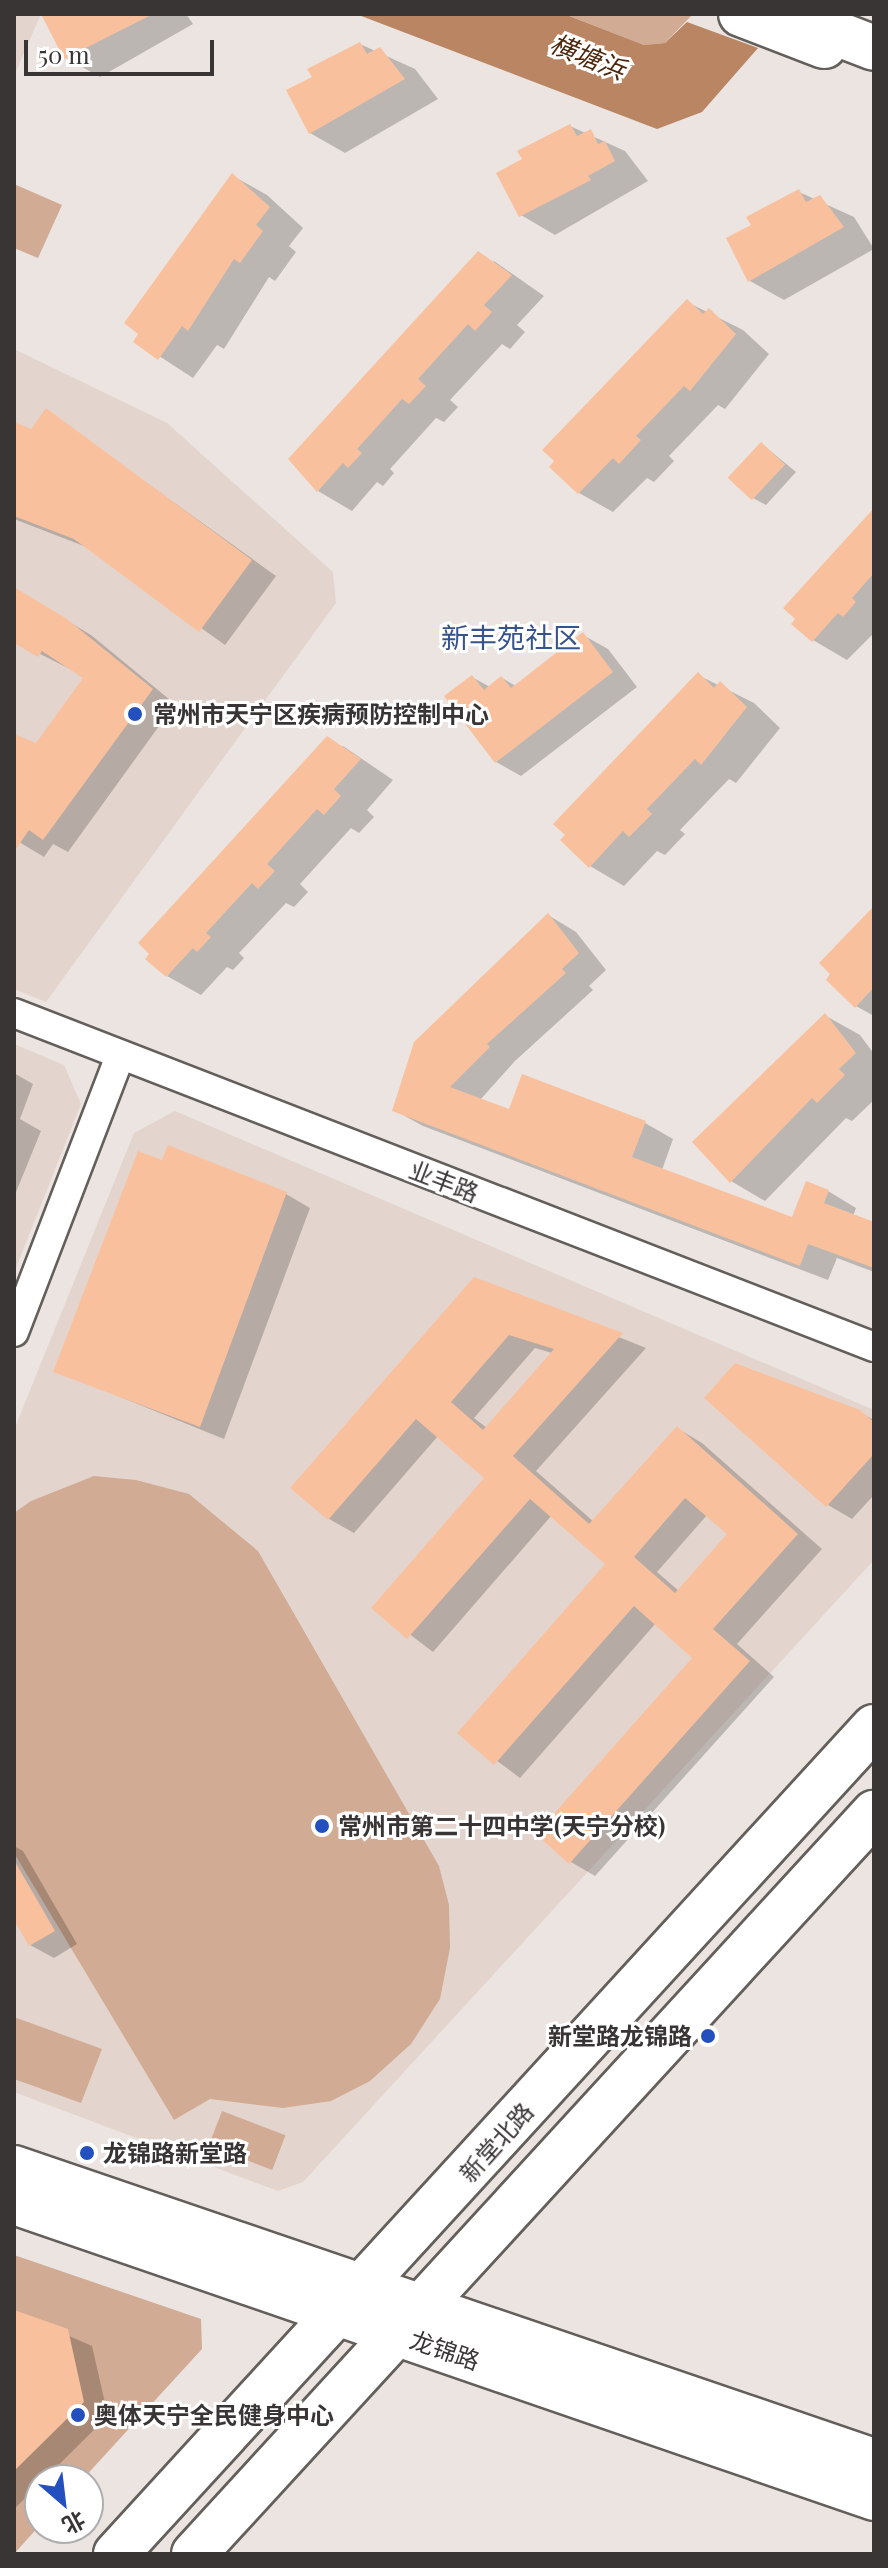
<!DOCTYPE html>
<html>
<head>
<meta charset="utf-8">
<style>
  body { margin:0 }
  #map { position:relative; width:888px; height:2568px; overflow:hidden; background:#ebe4e0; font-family:"Playfair Display","Noto Sans SC",serif }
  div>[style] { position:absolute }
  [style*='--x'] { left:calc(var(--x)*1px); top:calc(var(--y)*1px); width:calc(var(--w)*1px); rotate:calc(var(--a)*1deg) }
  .built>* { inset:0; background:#e3d5ce }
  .green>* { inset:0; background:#d1ab93; transform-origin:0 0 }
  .water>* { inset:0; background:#b98563 }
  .shadow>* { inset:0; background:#0003 }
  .building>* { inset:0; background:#f9c09d; transform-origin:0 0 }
  .roads { filter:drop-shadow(2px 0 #645f5b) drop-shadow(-2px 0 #645f5b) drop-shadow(0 2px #645f5b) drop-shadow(0 -2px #645f5b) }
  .minor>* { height:28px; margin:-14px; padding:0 14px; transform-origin:14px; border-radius:14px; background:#fff }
  .secondary>* { height:40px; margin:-20px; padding:0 20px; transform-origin:20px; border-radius:20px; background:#fff }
  .primary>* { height:44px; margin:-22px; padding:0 22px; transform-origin:22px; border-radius:22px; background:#fff }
  .trunk>* { height:44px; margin:-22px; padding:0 22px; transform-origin:22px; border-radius:22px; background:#fff }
  .dots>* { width:22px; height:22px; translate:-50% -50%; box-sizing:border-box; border:4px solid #fff; border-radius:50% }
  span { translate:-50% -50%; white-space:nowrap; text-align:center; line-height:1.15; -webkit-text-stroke:6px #fff; paint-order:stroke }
  .poi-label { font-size:24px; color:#383534; font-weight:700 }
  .left { translate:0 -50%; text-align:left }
  .right { translate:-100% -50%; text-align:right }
  .street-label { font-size:24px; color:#383534 }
  .water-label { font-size:26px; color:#4d280e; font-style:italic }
  .quarter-label { font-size:28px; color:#38538c }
  .frame { position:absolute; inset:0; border:16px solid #383534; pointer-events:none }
  .north { position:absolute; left:24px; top:2464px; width:80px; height:80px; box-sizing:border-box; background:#fff; border:2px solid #afaeae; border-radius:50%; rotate:152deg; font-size:22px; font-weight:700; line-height:32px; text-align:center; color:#383534 }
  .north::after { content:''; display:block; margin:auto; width:28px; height:36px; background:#2350be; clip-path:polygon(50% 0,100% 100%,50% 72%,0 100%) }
  .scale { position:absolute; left:24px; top:40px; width:190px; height:36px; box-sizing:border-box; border:4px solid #383534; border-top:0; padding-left:10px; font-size:24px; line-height:28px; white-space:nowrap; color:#383534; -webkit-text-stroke:6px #fff; paint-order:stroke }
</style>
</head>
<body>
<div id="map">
  <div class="built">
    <i style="clip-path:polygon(14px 14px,41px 14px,14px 76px)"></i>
    <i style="clip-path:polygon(14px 349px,167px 423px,333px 572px,336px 603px,46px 1002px,14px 989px)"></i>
    <i style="clip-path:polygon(14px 1044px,64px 1065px,81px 1104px,14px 1273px)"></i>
    <i style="clip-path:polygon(175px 1111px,874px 1410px,874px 1560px,303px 2182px,278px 2191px,14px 2092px,14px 1430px,134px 1133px)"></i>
  </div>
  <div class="green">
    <i style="clip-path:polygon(564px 14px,693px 14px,665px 43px,644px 45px)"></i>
    <i style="clip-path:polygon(14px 184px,62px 205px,38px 258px,14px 248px)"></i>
    <i style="clip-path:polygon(94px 1476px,136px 1480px,189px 1494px,258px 1551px,439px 1866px,449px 1905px,450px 1948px,440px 1999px,411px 2044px,370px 2081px,331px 2101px,283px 2108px,210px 2099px,174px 2120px,14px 1853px,14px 1513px,31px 1501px)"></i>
    <i style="clip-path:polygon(14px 2017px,102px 2049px,81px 2103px,14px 2079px)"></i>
    <i style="left:222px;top:2111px;width:68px;height:37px;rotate:21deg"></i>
    <i style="clip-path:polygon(14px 2255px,201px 2319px,202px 2349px,82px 2480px,40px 2480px,40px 2525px,14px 2554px)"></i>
  </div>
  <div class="water">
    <i style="clip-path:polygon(356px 14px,564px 14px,644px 45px,665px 43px,687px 22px,758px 48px,702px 112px,657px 129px)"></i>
  </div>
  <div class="shadow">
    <i style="clip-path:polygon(48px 14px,186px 14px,193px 24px,100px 77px,66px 58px)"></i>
    <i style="clip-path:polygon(360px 44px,415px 69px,438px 99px,345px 153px,310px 133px,314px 78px)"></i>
    <i style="clip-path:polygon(570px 126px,625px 151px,648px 181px,555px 235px,521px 215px,524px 160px)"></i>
    <i style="clip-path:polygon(233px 176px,267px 195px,303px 228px,289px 246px,296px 252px,275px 281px,269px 277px,224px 349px,217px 345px,193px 378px,136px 341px)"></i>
    <i style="clip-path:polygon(799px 192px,854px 217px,874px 249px,784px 300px,750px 281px,754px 226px)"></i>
    <i style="clip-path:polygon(494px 261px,544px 296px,517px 325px,525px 332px,510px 349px,502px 344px,450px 400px,458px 407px,444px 422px,436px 418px,390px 469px,394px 473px,383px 486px,377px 482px,352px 511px,318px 491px)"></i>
    <i style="clip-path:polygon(687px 302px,743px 330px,769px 354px,725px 409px,718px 405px,669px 456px,674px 461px,654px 482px,647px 478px,613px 512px,579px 493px)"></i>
    <i style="clip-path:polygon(47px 411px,276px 576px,225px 645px,89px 548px,14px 519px,14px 424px,32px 431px)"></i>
    <i style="clip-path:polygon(762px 444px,796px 472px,766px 505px,753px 498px)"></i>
    <i style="clip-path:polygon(874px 511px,874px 633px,847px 660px,813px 640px)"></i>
    <i style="clip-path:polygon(14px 589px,91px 635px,175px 704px,68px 852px,53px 844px,44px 857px,14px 839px,14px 736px,37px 745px,86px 677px,14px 641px)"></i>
    <i style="clip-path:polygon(583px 635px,608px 649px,637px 687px,521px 776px,496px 762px,472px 677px,490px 687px,502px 678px,516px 686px)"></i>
    <i style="clip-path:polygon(698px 675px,754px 703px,780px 728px,736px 783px,729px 779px,680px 830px,685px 834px,665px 855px,657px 851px,624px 886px,590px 866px)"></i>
    <i style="clip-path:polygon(343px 746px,393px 780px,367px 810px,374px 817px,359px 833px,351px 828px,300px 884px,308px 892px,294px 907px,286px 903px,239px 953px,244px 958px,233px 970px,227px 967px,201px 995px,167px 976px)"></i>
    <i style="clip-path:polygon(874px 909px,874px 1016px,856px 1006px)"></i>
    <i style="clip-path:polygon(548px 915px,576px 932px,606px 970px,589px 986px,593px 990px,515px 1061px,480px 1100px,510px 1112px,645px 1123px,673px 1139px,662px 1170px,793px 1220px,828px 1191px,856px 1208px,853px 1216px,874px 1224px,874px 1272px,837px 1258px,828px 1280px,423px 1126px,394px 1110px)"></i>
    <i style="clip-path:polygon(826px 1016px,860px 1035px,874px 1054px,874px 1100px,852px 1121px,846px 1118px,765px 1201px,731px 1181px)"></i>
    <i style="clip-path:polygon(14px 1073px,33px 1084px,20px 1119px,41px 1131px,14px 1197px)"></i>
    <i style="clip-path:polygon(163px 1162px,286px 1194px,310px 1208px,224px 1439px,56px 1371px)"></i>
    <i style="clip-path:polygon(evenodd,474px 1279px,646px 1348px,536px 1471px,594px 1522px,677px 1428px,702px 1443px,822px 1549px,737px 1644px,774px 1677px,595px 1876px,571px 1862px,695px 1657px,656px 1623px,520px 1778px,460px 1733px,608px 1563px,552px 1515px,433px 1652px,374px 1607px,487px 1477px,438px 1436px,354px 1533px,329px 1519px,474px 1279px,535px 1348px,552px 1353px,487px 1428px,474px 1418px,535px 1348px,474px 1279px,708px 1514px,730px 1533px,679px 1591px,657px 1572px,708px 1514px)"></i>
    <i style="clip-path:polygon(859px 1412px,874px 1420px,874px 1495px,852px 1519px,828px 1505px)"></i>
    <i style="clip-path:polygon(14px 1846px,23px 1851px,77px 1944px,54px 1958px,30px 1945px,14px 1916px)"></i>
    <i style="clip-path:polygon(14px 2312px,92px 2346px,108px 2416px,14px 2509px)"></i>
  </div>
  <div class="building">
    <i style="clip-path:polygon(41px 14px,153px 14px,64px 59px)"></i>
    <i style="clip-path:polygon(360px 42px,367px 54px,380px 47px,405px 79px,309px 134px,286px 90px,312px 77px,307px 69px)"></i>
    <i style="clip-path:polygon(570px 124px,577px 136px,591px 129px,598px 144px,605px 141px,615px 161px,588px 176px,591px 180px,519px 217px,496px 173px,522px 159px,517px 151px)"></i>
    <i style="clip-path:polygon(232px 173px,270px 207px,256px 225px,263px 231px,240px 263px,234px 259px,188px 331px,182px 326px,158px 360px,133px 342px,138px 334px,124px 323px)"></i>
    <i style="clip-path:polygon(799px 189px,806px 202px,820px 195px,844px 227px,748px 282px,726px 238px,751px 225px,746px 217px)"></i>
    <i style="clip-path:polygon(478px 251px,512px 275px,484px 305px,492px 312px,475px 331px,468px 324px,418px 379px,426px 386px,409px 404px,402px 399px,357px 449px,362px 453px,348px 468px,343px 463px,317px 492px,288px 459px)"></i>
    <i style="clip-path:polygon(687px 299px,703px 314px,709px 308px,736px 334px,690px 391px,684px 386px,636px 436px,641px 440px,619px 464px,613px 458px,578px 494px,549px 467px,554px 461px,542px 450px)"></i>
    <i style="clip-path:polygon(46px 408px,252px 560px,199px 632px,74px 539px,14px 516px,14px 422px,31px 429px)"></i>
    <i style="left:761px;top:442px;width:33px;height:49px;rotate:43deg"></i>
    <i style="clip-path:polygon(874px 508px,874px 573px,852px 598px,856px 602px,843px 617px,838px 613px,812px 642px,791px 624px,795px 619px,783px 608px)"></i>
    <i style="clip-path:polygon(14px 587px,67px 619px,153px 689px,43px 840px,29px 830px,14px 852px,14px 734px,36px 743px,83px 678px,42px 651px,38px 657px,14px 643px)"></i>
    <i style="clip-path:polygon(583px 632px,613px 672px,495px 763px,444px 696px,472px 675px,484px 690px,501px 676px,511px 688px)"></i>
    <i style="clip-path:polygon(698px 672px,714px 688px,720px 681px,747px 707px,701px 765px,695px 759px,647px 809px,652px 814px,629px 837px,623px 831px,589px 868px,560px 840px,565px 835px,553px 824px)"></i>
    <i style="clip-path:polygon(327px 736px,361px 759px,334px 789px,341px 796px,324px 815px,317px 809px,267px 864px,275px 871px,258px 889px,252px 883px,206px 933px,211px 937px,197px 952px,193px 948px,166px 977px,145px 959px,149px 954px,138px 943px)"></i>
    <i style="clip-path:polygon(874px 906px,874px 987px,855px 1008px,826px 980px,830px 974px,819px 963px)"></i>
    <i style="clip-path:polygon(548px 913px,579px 953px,562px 969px,566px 973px,487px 1044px,490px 1047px,450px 1087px,509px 1109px,522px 1074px,646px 1121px,632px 1157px,792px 1217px,806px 1181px,829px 1190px,824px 1203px,874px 1222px,874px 1268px,808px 1244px,800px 1266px,392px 1111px,414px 1042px)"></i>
    <i style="clip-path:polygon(825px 1013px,856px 1053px,839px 1069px,845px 1075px,817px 1103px,812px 1098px,730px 1183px,692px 1142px)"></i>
    <i style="clip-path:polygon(168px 1145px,287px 1192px,200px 1427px,53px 1372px,138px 1151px,162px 1160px)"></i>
    <i style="clip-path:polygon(evenodd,474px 1277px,623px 1333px,513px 1456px,589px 1524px,677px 1426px,798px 1534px,713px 1629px,750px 1661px,569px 1864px,536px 1834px,692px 1658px,634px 1606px,494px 1765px,457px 1733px,605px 1564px,530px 1499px,407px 1639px,371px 1608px,484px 1478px,416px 1419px,328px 1520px,290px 1488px,474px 1277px,509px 1335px,554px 1349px,483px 1430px,451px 1402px,509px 1335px,474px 1277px,685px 1498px,727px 1534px,675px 1593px,634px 1557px,685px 1498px)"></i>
    <i style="clip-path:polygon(735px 1363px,860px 1410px,874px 1422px,874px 1454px,826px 1507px,704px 1398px)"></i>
    <i style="clip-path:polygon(14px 1860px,55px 1931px,29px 1946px,14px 1920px)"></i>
    <i style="clip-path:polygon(14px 2310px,68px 2329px,84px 2402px,14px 2471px)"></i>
  </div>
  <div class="roads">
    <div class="minor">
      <i style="--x:14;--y:1013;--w:923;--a:21.22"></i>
      <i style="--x:14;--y:1332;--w:296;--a:-69"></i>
    </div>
    <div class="secondary">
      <i style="--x:14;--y:2166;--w:909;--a:18.81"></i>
      <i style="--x:14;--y:2204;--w:910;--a:18.99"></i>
    </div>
    <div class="primary">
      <i style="--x:741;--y:14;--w:89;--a:21.1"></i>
      <i style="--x:116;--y:2554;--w:1122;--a:-47.49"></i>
      <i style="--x:194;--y:2554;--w:1006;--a:-47.46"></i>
    </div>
    <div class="trunk">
      <i style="--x:786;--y:14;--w:94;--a:21.1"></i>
    </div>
  </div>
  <div class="dots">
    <i style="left:135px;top:714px;background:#2350be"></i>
    <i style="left:322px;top:1826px;background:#2350be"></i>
    <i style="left:708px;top:2036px;background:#2350be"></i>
    <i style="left:87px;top:2153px;background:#2350be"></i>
    <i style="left:78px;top:2415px;background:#2350be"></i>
  </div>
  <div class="poi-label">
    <span class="left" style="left:153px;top:714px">常州市天宁区疾病预防控制中心</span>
    <span class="left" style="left:338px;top:1826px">常州市第二十四中学(天宁分校)</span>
    <span class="right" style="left:692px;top:2036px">新堂路龙锦路</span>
    <span class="left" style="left:103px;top:2153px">龙锦路新堂路</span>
    <span class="left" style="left:94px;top:2415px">奥体天宁全民健身中心</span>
  </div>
  <div class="street-label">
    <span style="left:444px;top:1181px;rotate:21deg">业丰路</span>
    <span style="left:496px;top:2142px;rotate:-48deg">新堂北路</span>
    <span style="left:445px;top:2350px;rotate:19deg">龙锦路</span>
  </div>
  <div class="water-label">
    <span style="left:588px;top:56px;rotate:22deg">横塘浜</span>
  </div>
  <div class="quarter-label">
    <span style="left:511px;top:637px">新丰苑社区</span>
  </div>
  <div class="frame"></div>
  <div class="north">北</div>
  <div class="scale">50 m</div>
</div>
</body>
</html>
